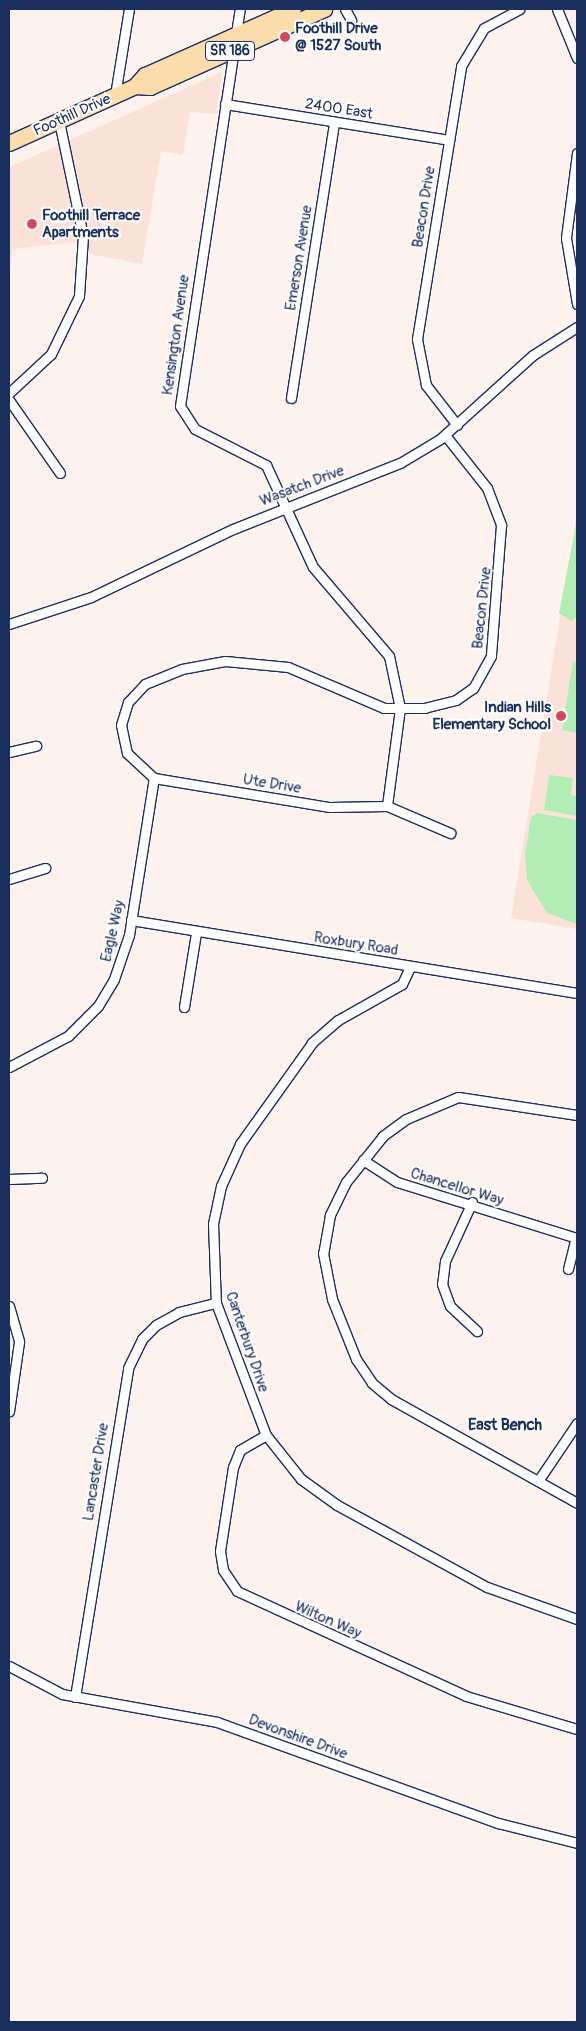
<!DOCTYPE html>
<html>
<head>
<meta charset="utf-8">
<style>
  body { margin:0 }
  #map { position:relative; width:586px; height:2031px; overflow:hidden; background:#fdf2ed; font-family:Pangolin,sans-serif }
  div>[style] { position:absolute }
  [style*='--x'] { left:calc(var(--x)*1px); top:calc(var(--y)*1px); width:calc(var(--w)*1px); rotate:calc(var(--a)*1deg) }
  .built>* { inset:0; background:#fae2d8 }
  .green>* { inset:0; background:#b2eeb4 }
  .roads { filter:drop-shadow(1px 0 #1b2f5e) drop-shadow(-1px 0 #1b2f5e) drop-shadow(0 1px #1b2f5e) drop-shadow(0 -1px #1b2f5e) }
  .street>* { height:9px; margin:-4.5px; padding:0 4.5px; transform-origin:4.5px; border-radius:4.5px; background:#fff }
  .primary>* { height:15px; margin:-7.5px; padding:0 7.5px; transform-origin:7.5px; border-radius:7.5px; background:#faddab }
  .dots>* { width:14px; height:14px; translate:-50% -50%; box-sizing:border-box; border:2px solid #fff; border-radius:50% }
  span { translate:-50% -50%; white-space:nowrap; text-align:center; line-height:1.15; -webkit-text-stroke:4px #fff; paint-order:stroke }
  .shield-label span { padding:1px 4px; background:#fff; border:1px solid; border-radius:4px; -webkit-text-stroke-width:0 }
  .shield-label { font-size:14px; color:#1b2f5e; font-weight:700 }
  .poi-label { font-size:15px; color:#1b2f5e; font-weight:700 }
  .left { translate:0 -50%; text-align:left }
  .right { translate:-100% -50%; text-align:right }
  .street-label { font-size:15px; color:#1b2f5e }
  .neighbourhood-label { font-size:16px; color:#1b2f5e; font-weight:700 }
  .frame { position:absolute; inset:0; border:10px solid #1b2f5e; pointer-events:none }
</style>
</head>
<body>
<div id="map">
  <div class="built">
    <i style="clip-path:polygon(222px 72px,216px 114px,190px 112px,183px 155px,161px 151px,142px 264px,90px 254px,75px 242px,13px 249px,9px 279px,9px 167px)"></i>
    <i style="clip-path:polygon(577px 513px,577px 929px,511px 918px)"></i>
  </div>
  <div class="green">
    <i style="clip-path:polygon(577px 520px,577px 616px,571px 621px,559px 613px)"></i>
    <i style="clip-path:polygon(573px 661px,577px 663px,577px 733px,562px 730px)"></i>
    <i style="clip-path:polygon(549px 775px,573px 778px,571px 795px,577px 796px,577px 816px,544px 810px)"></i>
    <i style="clip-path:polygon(537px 813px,577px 820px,577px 924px,547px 913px,527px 880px,525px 856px,531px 817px)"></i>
  </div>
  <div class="roads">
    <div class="street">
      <i style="--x:345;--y:9;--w:13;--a:61"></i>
      <i style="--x:557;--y:9;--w:53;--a:67.8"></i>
      <i style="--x:236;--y:33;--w:24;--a:-81"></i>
      <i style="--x:234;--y:49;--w:361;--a:98.6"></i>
      <i style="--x:180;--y:406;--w:27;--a:57"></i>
      <i style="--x:195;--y:429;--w:80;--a:26.9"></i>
      <i style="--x:266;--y:465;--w:112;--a:65.3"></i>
      <i style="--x:313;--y:567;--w:117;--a:49.5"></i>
      <i style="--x:389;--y:656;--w:53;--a:78.1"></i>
      <i style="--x:400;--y:708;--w:99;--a:97.6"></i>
      <i style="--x:115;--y:95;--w:87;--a:-80.8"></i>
      <i style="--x:225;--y:104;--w:227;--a:9.1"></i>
      <i style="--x:577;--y:153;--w:86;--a:97.4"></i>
      <i style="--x:566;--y:238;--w:67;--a:80.5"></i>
      <i style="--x:9;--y:393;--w:57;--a:-42.9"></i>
      <i style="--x:51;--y:354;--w:64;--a:-64.2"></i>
      <i style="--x:79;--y:296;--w:60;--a:-86.2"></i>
      <i style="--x:83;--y:236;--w:117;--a:-101.8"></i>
      <i style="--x:291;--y:398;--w:279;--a:-81.1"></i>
      <i style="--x:9;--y:400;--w:89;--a:55.1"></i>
      <i style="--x:457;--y:425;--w:51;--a:-127.8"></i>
      <i style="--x:426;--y:385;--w:47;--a:-101.1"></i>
      <i style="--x:417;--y:339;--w:277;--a:-80.8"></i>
      <i style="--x:461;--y:66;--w:44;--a:-58.8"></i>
      <i style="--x:484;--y:28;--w:40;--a:-28"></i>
      <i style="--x:445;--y:435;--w:68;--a:51.6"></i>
      <i style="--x:487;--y:488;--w:40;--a:69"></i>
      <i style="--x:501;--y:525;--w:131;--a:94.4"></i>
      <i style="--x:491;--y:656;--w:37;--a:119"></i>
      <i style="--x:473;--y:688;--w:21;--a:145"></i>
      <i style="--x:456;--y:700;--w:32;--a:166"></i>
      <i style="--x:425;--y:708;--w:41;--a:180"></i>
      <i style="--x:384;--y:708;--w:104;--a:-156.9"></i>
      <i style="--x:288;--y:667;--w:63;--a:-174.6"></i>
      <i style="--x:225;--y:661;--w:44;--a:169.5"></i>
      <i style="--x:182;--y:669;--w:40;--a:158"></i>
      <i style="--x:145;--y:684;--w:25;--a:133"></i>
      <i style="--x:128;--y:702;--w:24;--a:107"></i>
      <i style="--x:121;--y:725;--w:29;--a:78"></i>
      <i style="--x:127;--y:753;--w:37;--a:43"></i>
      <i style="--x:154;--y:778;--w:178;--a:9.4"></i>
      <i style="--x:330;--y:807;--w:57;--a:-1"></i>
      <i style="--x:387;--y:806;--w:69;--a:23.2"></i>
      <i style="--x:9;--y:624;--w:86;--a:-18.2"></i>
      <i style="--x:91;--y:597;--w:157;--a:-25.6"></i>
      <i style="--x:233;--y:529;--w:180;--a:-21.6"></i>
      <i style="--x:400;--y:463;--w:47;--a:-31"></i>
      <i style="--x:440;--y:439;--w:125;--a:-42.1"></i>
      <i style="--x:533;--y:355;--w:52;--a:-32.5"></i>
      <i style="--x:9;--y:752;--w:28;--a:-13"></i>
      <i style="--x:9;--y:879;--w:38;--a:-17"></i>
      <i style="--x:131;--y:920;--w:452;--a:9.3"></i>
      <i style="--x:410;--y:967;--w:19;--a:115"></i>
      <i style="--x:402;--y:984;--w:73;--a:150.6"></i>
      <i style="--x:338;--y:1020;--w:35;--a:139"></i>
      <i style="--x:312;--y:1043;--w:124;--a:125.5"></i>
      <i style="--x:240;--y:1144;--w:46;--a:114.3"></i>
      <i style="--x:221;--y:1186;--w:38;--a:102"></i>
      <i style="--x:213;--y:1223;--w:80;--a:87.9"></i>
      <i style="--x:216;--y:1303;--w:141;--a:69.3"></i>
      <i style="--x:266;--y:1435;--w:56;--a:51.5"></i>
      <i style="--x:301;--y:1479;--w:44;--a:35.8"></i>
      <i style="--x:337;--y:1505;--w:171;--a:28.7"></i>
      <i style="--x:487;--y:1587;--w:96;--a:19.6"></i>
      <i style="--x:184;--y:1007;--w:75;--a:-80.8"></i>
      <i style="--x:9;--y:1067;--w:67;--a:-27.7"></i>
      <i style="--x:68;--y:1036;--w:42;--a:-45"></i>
      <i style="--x:98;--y:1006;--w:31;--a:-59"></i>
      <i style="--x:114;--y:979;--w:46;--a:-71.2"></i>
      <i style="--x:129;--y:935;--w:159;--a:-81"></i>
      <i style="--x:577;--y:1115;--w:120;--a:-171.4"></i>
      <i style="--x:458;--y:1097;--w:56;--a:157.1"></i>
      <i style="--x:406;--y:1119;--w:29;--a:144"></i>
      <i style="--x:383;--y:1136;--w:59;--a:128.8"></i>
      <i style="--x:346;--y:1182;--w:37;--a:116"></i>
      <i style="--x:330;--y:1215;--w:39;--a:100"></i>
      <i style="--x:323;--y:1253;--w:47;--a:78.9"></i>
      <i style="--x:332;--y:1299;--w:65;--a:68.2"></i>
      <i style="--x:356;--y:1359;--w:29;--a:56"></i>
      <i style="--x:372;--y:1383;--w:25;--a:40"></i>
      <i style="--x:391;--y:1399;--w:213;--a:29.2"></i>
      <i style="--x:363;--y:1160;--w:40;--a:32.9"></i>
      <i style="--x:397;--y:1182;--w:189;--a:17.3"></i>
      <i style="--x:9;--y:1179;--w:33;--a:-2"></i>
      <i style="--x:472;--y:1202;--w:65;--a:114.6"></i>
      <i style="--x:445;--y:1261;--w:23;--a:97"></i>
      <i style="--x:442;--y:1284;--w:23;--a:70"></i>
      <i style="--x:450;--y:1306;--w:37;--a:43"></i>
      <i style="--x:568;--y:1269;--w:32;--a:-76"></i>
      <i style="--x:9;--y:1306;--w:37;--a:74"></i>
      <i style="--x:19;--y:1342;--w:70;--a:98.2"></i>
      <i style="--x:266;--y:1435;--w:30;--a:150"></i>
      <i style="--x:240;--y:1450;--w:18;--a:112"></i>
      <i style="--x:233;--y:1467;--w:85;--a:98.8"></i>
      <i style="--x:220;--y:1551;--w:19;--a:81"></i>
      <i style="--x:223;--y:1570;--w:25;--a:56"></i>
      <i style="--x:237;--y:1591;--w:252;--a:24.6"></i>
      <i style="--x:466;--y:1696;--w:116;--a:16.6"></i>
      <i style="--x:538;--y:1481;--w:70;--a:-56.1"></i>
      <i style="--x:9;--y:1666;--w:60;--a:27.8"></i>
      <i style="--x:62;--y:1694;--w:158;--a:10.2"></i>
      <i style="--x:217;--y:1722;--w:299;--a:19.8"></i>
      <i style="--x:498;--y:1823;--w:81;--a:14.2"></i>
      <i style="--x:75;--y:1697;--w:333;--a:-80.8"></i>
      <i style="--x:128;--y:1368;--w:32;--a:-64"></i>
      <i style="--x:142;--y:1339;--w:20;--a:-45"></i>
      <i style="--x:156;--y:1325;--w:26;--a:-29"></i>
      <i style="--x:179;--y:1312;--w:38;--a:-14"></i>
    </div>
    <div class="primary">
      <i style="--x:135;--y:86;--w:15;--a:4"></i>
      <i style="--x:150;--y:87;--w:191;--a:-24.1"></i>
      <i style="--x:9;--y:143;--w:138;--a:-24.3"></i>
      <i style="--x:135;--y:86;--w:15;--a:-48"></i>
      <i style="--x:145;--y:75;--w:162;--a:-24"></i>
    </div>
  </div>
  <div class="dots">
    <i style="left:285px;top:37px;background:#d1495b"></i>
    <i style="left:32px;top:224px;background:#d1495b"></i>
    <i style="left:561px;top:716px;background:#d1495b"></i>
  </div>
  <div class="shield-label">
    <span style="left:230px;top:51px">SR 186</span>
  </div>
  <div class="poi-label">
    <span class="left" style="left:295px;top:37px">Foothill Drive<br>@ 1527 South</span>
    <span class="left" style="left:42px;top:224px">Foothill Terrace<br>Apartments</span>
    <span class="right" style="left:551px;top:716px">Indian Hills<br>Elementary School</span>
  </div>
  <div class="street-label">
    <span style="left:339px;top:109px;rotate:9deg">2400 East</span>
    <span style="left:72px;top:115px;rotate:-24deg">Foothill Drive</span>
    <span style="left:424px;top:207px;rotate:-81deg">Beacon Drive</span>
    <span style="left:299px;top:258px;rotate:-81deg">Emerson Avenue</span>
    <span style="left:176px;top:335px;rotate:-82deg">Kensington Avenue</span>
    <span style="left:302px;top:486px;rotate:-21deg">Wasatch Drive</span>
    <span style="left:482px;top:608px;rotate:-84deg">Beacon Drive</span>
    <span style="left:272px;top:784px;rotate:9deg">Ute Drive</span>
    <span style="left:113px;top:931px;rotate:-77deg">Eagle Way</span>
    <span style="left:356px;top:944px;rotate:9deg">Roxbury Road</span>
    <span style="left:457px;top:1187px;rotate:17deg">Chancellor Way</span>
    <span style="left:247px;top:1342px;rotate:71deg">Canterbury Drive</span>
    <span style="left:96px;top:1472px;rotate:-81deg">Lancaster Drive</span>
    <span style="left:328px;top:1620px;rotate:24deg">Wilton Way</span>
    <span style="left:298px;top:1737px;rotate:20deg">Devonshire Drive</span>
  </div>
  <div class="neighbourhood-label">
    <span style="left:505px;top:1425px">East Bench</span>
  </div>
  <div class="frame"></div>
</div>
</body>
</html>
